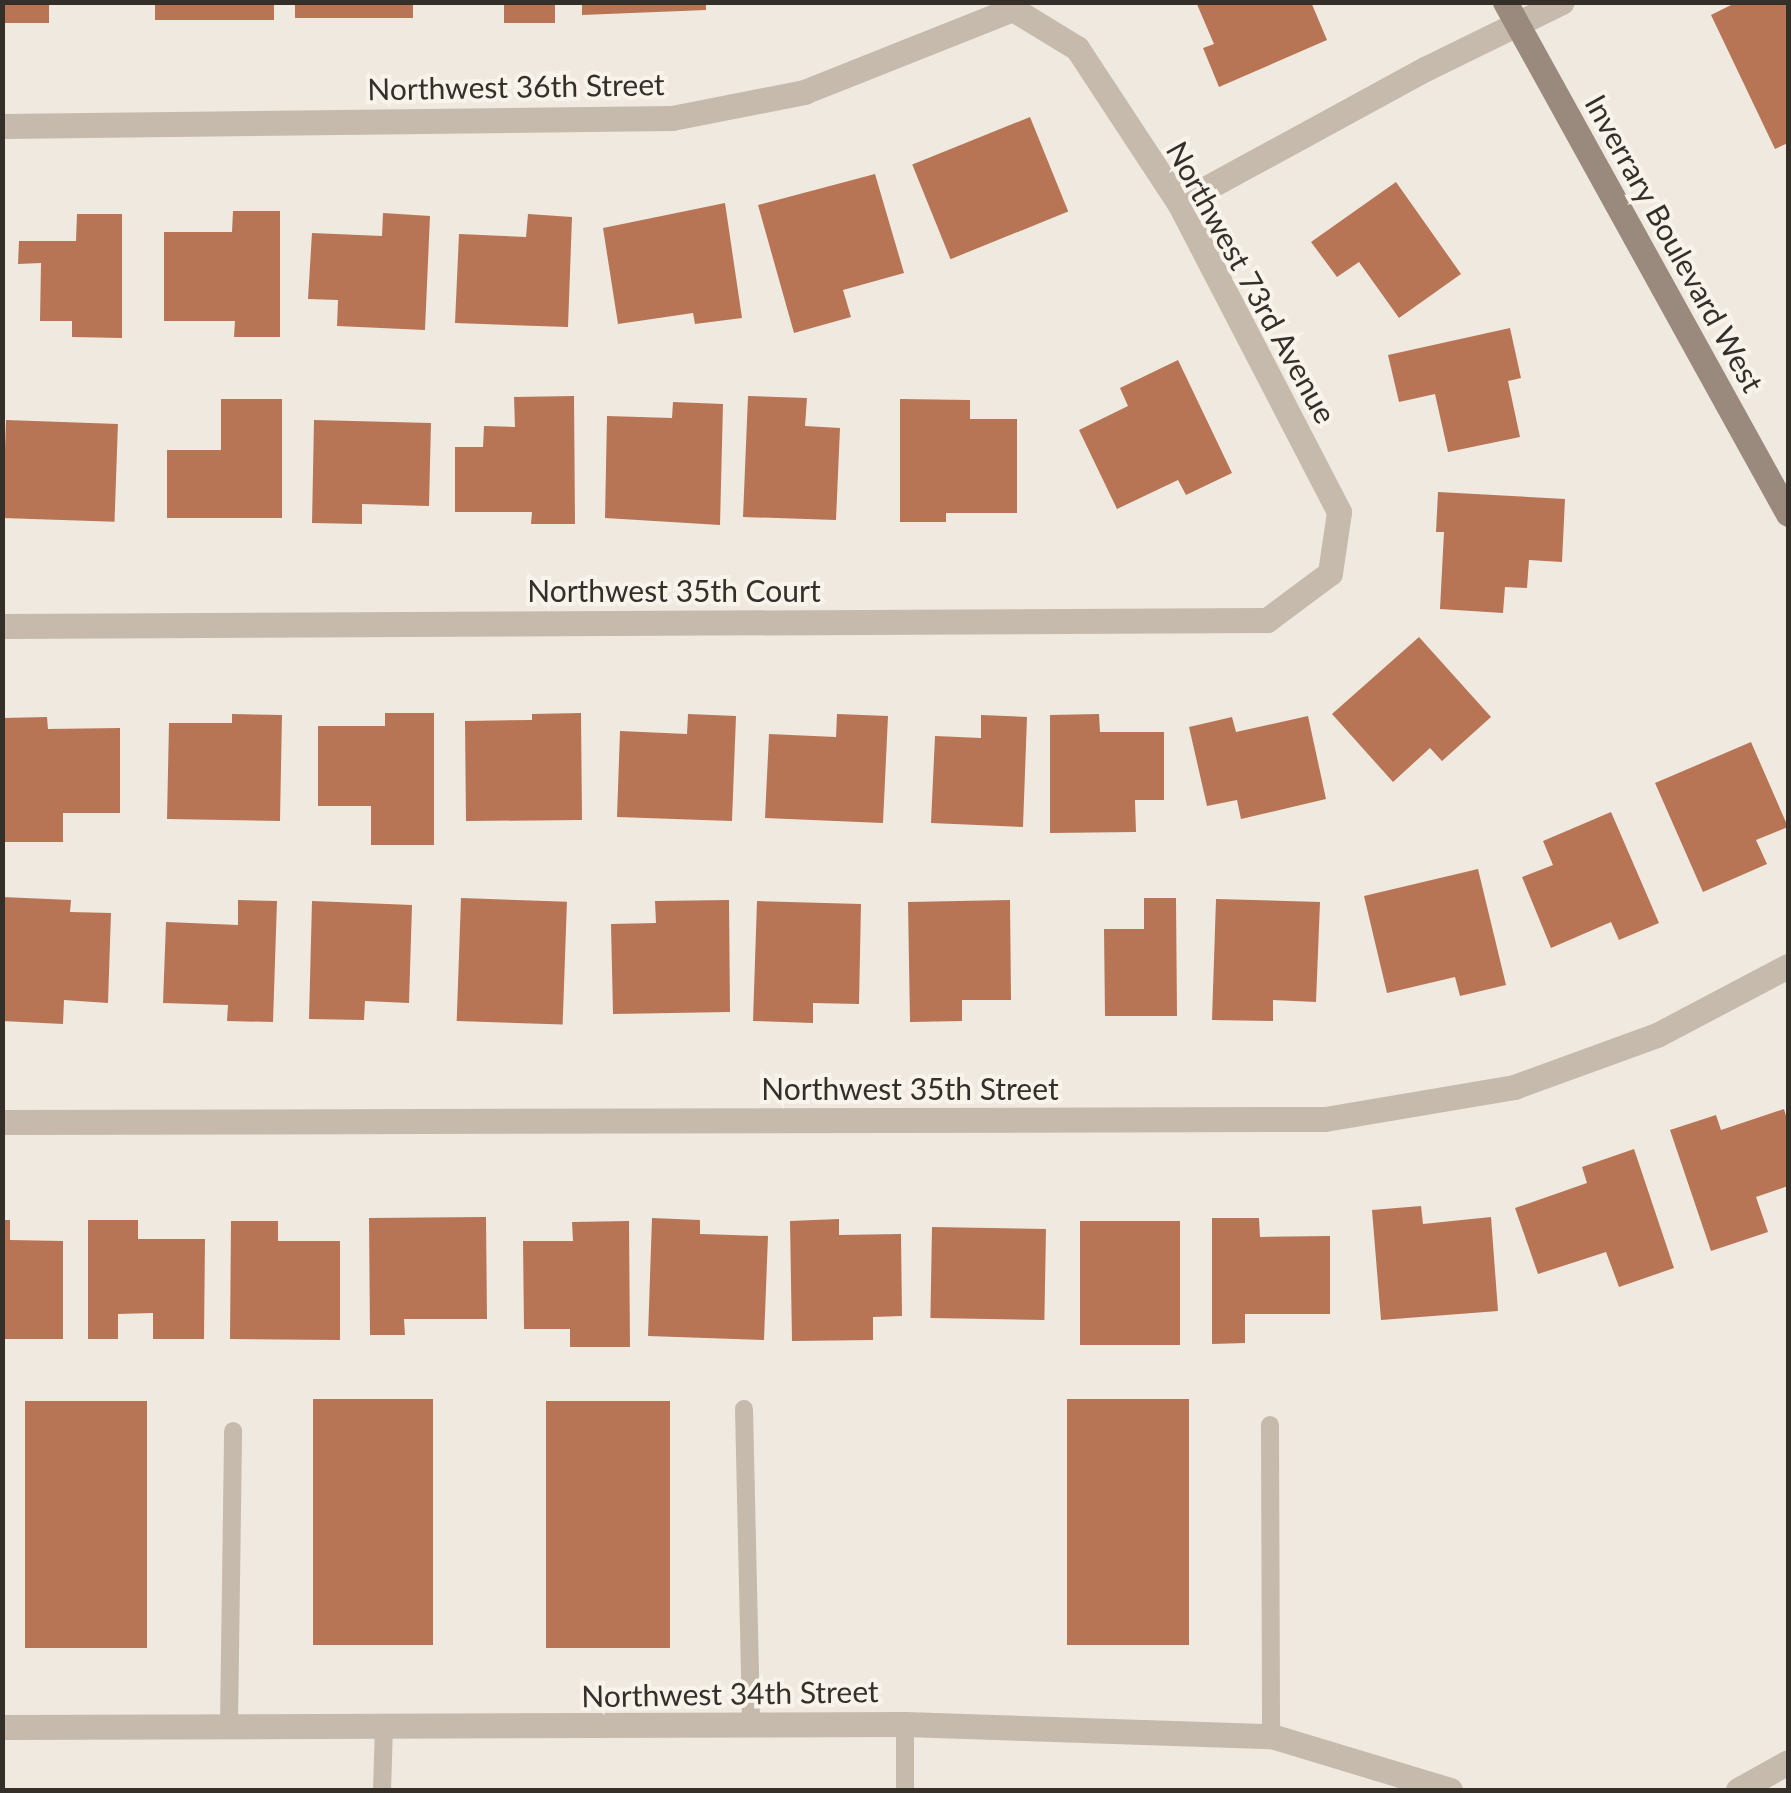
<!DOCTYPE html>
<html>
<head>
<meta charset="utf-8">
<style>
  body { margin:0 }
  #map { position:relative; width:1791px; height:1793px; overflow:hidden; background:#f0e9df; font-family:Lato,sans-serif }
  div>[style] { position:absolute }
  [style*='--x'] { left:calc(var(--x)*1px); top:calc(var(--y)*1px); width:calc(var(--w)*1px); rotate:calc(var(--a)*1deg) }
  .building>* { inset:0; background:#b77556; transform-origin:0 0 }
  .lane>* { height:18px; margin:-9px; padding:0 9px; transform-origin:9px; border-radius:9px; background:#c6baac }
  .street>* { height:25px; margin:-12.5px; padding:0 12.5px; transform-origin:12.5px; border-radius:12.5px; background:#c6baac }
  .secondary>* { height:25px; margin:-12.5px; padding:0 12.5px; transform-origin:12.5px; border-radius:12.5px; background:#9a8a7e }
  span { translate:-50% -50%; white-space:nowrap; text-align:center; line-height:1.15; -webkit-text-stroke:8px #f8f3eb; paint-order:stroke }
  .street-label { font-size:30px; color:#352f2a }
  .frame { position:absolute; inset:0; border:5px solid #352f2a; pointer-events:none }
</style>
</head>
<body>
<div id="map">
  <div class="building">
    <i style="left:2px;top:2px;width:47px;height:21px"></i>
    <i style="left:155px;top:2px;width:119px;height:18px"></i>
    <i style="left:295px;top:2px;width:118px;height:16px"></i>
    <i style="left:504px;top:2px;width:51px;height:21px"></i>
    <i style="clip-path:polygon(582px 2px,706px 2px,706px 10px,582px 15px)"></i>
    <i style="clip-path:polygon(1196px 2px,1311px 2px,1327px 40px,1219px 87px,1203px 48px,1214px 44px)"></i>
    <i style="clip-path:polygon(1737px 2px,1788px 2px,1788px 143px,1775px 149px,1711px 15px)"></i>
    <i style="left:1030px;top:117px;width:102px;height:127px;rotate:68deg"></i>
    <i style="clip-path:polygon(875px 174px,904px 273px,843px 290px,851px 317px,794px 333px,758px 205px)"></i>
    <i style="clip-path:polygon(1396px 182px,1461px 274px,1399px 318px,1359px 262px,1337px 277px,1311px 242px)"></i>
    <i style="clip-path:polygon(725px 203px,742px 318px,695px 324px,693px 313px,618px 324px,603px 228px)"></i>
    <i style="clip-path:polygon(233px 211px,280px 211px,280px 337px,234px 337px,235px 321px,164px 321px,164px 232px,232px 232px)"></i>
    <i style="clip-path:polygon(383px 213px,430px 216px,425px 330px,337px 326px,338px 300px,308px 299px,312px 233px,382px 236px)"></i>
    <i style="clip-path:polygon(77px 214px,122px 214px,122px 338px,72px 337px,72px 321px,40px 321px,41px 263px,18px 264px,19px 241px,76px 241px)"></i>
    <i style="clip-path:polygon(528px 214px,572px 217px,568px 327px,455px 323px,459px 234px,526px 237px)"></i>
    <i style="clip-path:polygon(1510px 328px,1521px 378px,1508px 381px,1520px 437px,1448px 452px,1435px 394px,1399px 402px,1388px 355px)"></i>
    <i style="clip-path:polygon(1178px 360px,1232px 473px,1186px 495px,1178px 480px,1117px 509px,1079px 430px,1128px 406px,1120px 388px)"></i>
    <i style="clip-path:polygon(574px 396px,575px 524px,531px 524px,532px 512px,455px 512px,455px 447px,483px 447px,484px 426px,515px 427px,514px 397px)"></i>
    <i style="clip-path:polygon(748px 396px,807px 398px,805px 426px,840px 428px,836px 520px,743px 517px)"></i>
    <i style="clip-path:polygon(221px 399px,282px 399px,282px 518px,167px 518px,167px 450px,221px 450px)"></i>
    <i style="clip-path:polygon(900px 399px,970px 400px,970px 419px,1017px 419px,1017px 513px,946px 513px,946px 522px,900px 522px)"></i>
    <i style="clip-path:polygon(673px 402px,723px 404px,720px 525px,605px 518px,607px 416px,672px 418px)"></i>
    <i style="left:6px;top:420px;width:112px;height:98px;rotate:2deg"></i>
    <i style="clip-path:polygon(314px 420px,431px 423px,429px 506px,362px 504px,362px 524px,312px 523px)"></i>
    <i style="clip-path:polygon(1438px 492px,1565px 499px,1562px 562px,1529px 560px,1527px 588px,1505px 587px,1503px 613px,1440px 609px,1444px 532px,1436px 532px)"></i>
    <i style="clip-path:polygon(1419px 637px,1491px 717px,1442px 761px,1430px 748px,1393px 782px,1332px 714px)"></i>
    <i style="clip-path:polygon(385px 713px,434px 713px,434px 845px,371px 845px,371px 806px,318px 806px,318px 726px,385px 726px)"></i>
    <i style="clip-path:polygon(581px 713px,582px 820px,466px 821px,465px 721px,532px 720px,532px 714px)"></i>
    <i style="clip-path:polygon(232px 714px,282px 715px,280px 821px,167px 819px,169px 723px,232px 723px)"></i>
    <i style="clip-path:polygon(688px 714px,736px 716px,732px 821px,617px 817px,620px 731px,687px 734px)"></i>
    <i style="clip-path:polygon(837px 714px,888px 716px,883px 823px,765px 818px,769px 734px,836px 737px)"></i>
    <i style="clip-path:polygon(1099px 714px,1100px 732px,1164px 732px,1164px 800px,1135px 800px,1136px 832px,1050px 833px,1050px 715px)"></i>
    <i style="clip-path:polygon(981px 715px,1027px 717px,1023px 827px,931px 823px,935px 736px,981px 738px)"></i>
    <i style="clip-path:polygon(1308px 716px,1326px 799px,1241px 819px,1237px 800px,1207px 806px,1189px 727px,1232px 717px,1236px 732px)"></i>
    <i style="clip-path:polygon(47px 717px,48px 729px,120px 728px,120px 813px,63px 813px,63px 842px,5px 842px,3px 718px)"></i>
    <i style="clip-path:polygon(1751px 742px,1788px 827px,1756px 840px,1767px 864px,1703px 892px,1655px 783px)"></i>
    <i style="clip-path:polygon(1611px 812px,1659px 923px,1619px 940px,1611px 922px,1551px 948px,1522px 877px,1553px 865px,1543px 841px)"></i>
    <i style="clip-path:polygon(1478px 869px,1506px 985px,1460px 996px,1455px 977px,1387px 993px,1364px 896px)"></i>
    <i style="clip-path:polygon(2px 897px,71px 900px,70px 912px,111px 913px,108px 1003px,64px 1000px,63px 1024px,2px 1021px)"></i>
    <i style="left:461px;top:898px;width:106px;height:123px;rotate:2deg"></i>
    <i style="clip-path:polygon(1144px 898px,1176px 898px,1177px 1016px,1105px 1016px,1104px 929px,1144px 929px)"></i>
    <i style="clip-path:polygon(1216px 899px,1320px 902px,1316px 1002px,1273px 1000px,1273px 1021px,1212px 1020px)"></i>
    <i style="clip-path:polygon(238px 900px,277px 901px,273px 1022px,227px 1021px,228px 1005px,163px 1003px,166px 922px,238px 925px)"></i>
    <i style="clip-path:polygon(729px 900px,730px 1012px,613px 1014px,611px 924px,656px 923px,655px 901px)"></i>
    <i style="clip-path:polygon(1010px 900px,1011px 1000px,962px 1000px,962px 1021px,910px 1022px,908px 902px)"></i>
    <i style="clip-path:polygon(312px 901px,412px 905px,409px 1003px,365px 1001px,364px 1020px,309px 1019px)"></i>
    <i style="clip-path:polygon(757px 901px,861px 904px,859px 1004px,813px 1003px,813px 1023px,753px 1021px)"></i>
    <i style="clip-path:polygon(1784px 1109px,1788px 1123px,1788px 1186px,1756px 1197px,1768px 1232px,1711px 1251px,1670px 1130px,1716px 1115px,1721px 1130px)"></i>
    <i style="clip-path:polygon(1634px 1149px,1674px 1268px,1619px 1287px,1606px 1252px,1538px 1274px,1515px 1208px,1587px 1183px,1582px 1167px)"></i>
    <i style="clip-path:polygon(1421px 1206px,1423px 1224px,1491px 1217px,1498px 1311px,1381px 1320px,1372px 1210px)"></i>
    <i style="clip-path:polygon(486px 1217px,487px 1319px,404px 1319px,405px 1335px,370px 1335px,369px 1218px)"></i>
    <i style="clip-path:polygon(652px 1218px,700px 1220px,700px 1234px,768px 1236px,764px 1340px,648px 1336px)"></i>
    <i style="clip-path:polygon(1212px 1218px,1259px 1218px,1260px 1237px,1330px 1236px,1330px 1314px,1245px 1314px,1245px 1343px,1212px 1344px)"></i>
    <i style="clip-path:polygon(839px 1219px,839px 1235px,901px 1234px,902px 1316px,873px 1317px,873px 1340px,792px 1341px,790px 1221px)"></i>
    <i style="clip-path:polygon(2px 1220px,10px 1220px,10px 1240px,63px 1241px,63px 1339px,2px 1339px)"></i>
    <i style="clip-path:polygon(88px 1220px,138px 1220px,138px 1239px,205px 1239px,204px 1339px,153px 1339px,153px 1313px,118px 1314px,118px 1339px,88px 1339px)"></i>
    <i style="clip-path:polygon(231px 1221px,278px 1221px,278px 1241px,340px 1241px,340px 1340px,230px 1339px)"></i>
    <i style="clip-path:polygon(629px 1221px,630px 1347px,570px 1347px,570px 1329px,524px 1329px,523px 1241px,573px 1241px,572px 1222px)"></i>
    <i style="left:1180px;top:1221px;width:124px;height:100px;rotate:90deg"></i>
    <i style="left:932px;top:1227px;width:114px;height:91px;rotate:1deg"></i>
    <i style="left:433px;top:1399px;width:246px;height:120px;rotate:90deg"></i>
    <i style="left:1067px;top:1399px;width:122px;height:246px"></i>
    <i style="left:25px;top:1401px;width:122px;height:247px"></i>
    <i style="left:546px;top:1401px;width:124px;height:247px"></i>
  </div>
  <div class="lane">
    <i style="--x:744;--y:1409;--w:318;--a:88.7"></i>
    <i style="--x:1270;--y:1425;--w:311;--a:89.8"></i>
    <i style="--x:905;--y:1724;--w:66;--a:90"></i>
    <i style="--x:229;--y:1725;--w:294;--a:-89.2"></i>
    <i style="--x:382;--y:1790;--w:63;--a:-88.2"></i>
  </div>
  <div class="street">
    <i style="--x:2;--y:126;--w:670;--a:-0.68"></i>
    <i style="--x:672;--y:118;--w:135;--a:-11.1"></i>
    <i style="--x:804;--y:92;--w:225;--a:-21.7"></i>
    <i style="--x:1013;--y:9;--w:75;--a:31.4"></i>
    <i style="--x:1077;--y:48;--w:186;--a:56.7"></i>
    <i style="--x:1179;--y:203;--w:348;--a:62.6"></i>
    <i style="--x:1339;--y:512;--w:62;--a:98.4"></i>
    <i style="--x:1330;--y:573;--w:79;--a:143.3"></i>
    <i style="--x:1267;--y:620;--w:1265;--a:179.73"></i>
    <i style="--x:1179;--y:203;--w:282;--a:-28.6"></i>
    <i style="--x:1427;--y:68;--w:150;--a:-26.1"></i>
    <i style="--x:2;--y:1122;--w:1323;--a:-0.13"></i>
    <i style="--x:1325;--y:1119;--w:192;--a:-9.6"></i>
    <i style="--x:1514;--y:1087;--w:152;--a:-20"></i>
    <i style="--x:1657;--y:1035;--w:148;--a:-27.8"></i>
    <i style="--x:2;--y:1727;--w:903;--a:-0.19"></i>
    <i style="--x:905;--y:1724;--w:366;--a:1.9"></i>
    <i style="--x:1271;--y:1736;--w:187;--a:16.8"></i>
    <i style="--x:1738;--y:1790;--w:57;--a:-29.2"></i>
  </div>
  <div class="secondary">
    <i style="--x:1505;--y:2;--w:585;--a:61.07"></i>
  </div>
  <div class="street-label">
    <span style="left:516px;top:86px;rotate:-1deg">Northwest 36th Street</span>
    <span style="left:1675px;top:243px;rotate:61deg">Inverrary Boulevard West</span>
    <span style="left:1252px;top:282px;rotate:61deg">Northwest 73rd Avenue</span>
    <span style="left:674px;top:590px">Northwest 35th Court</span>
    <span style="left:910px;top:1088px">Northwest 35th Street</span>
    <span style="left:730px;top:1693px;rotate:-1deg">Northwest 34th Street</span>
  </div>
  <div class="frame"></div>
</div>
</body>
</html>
